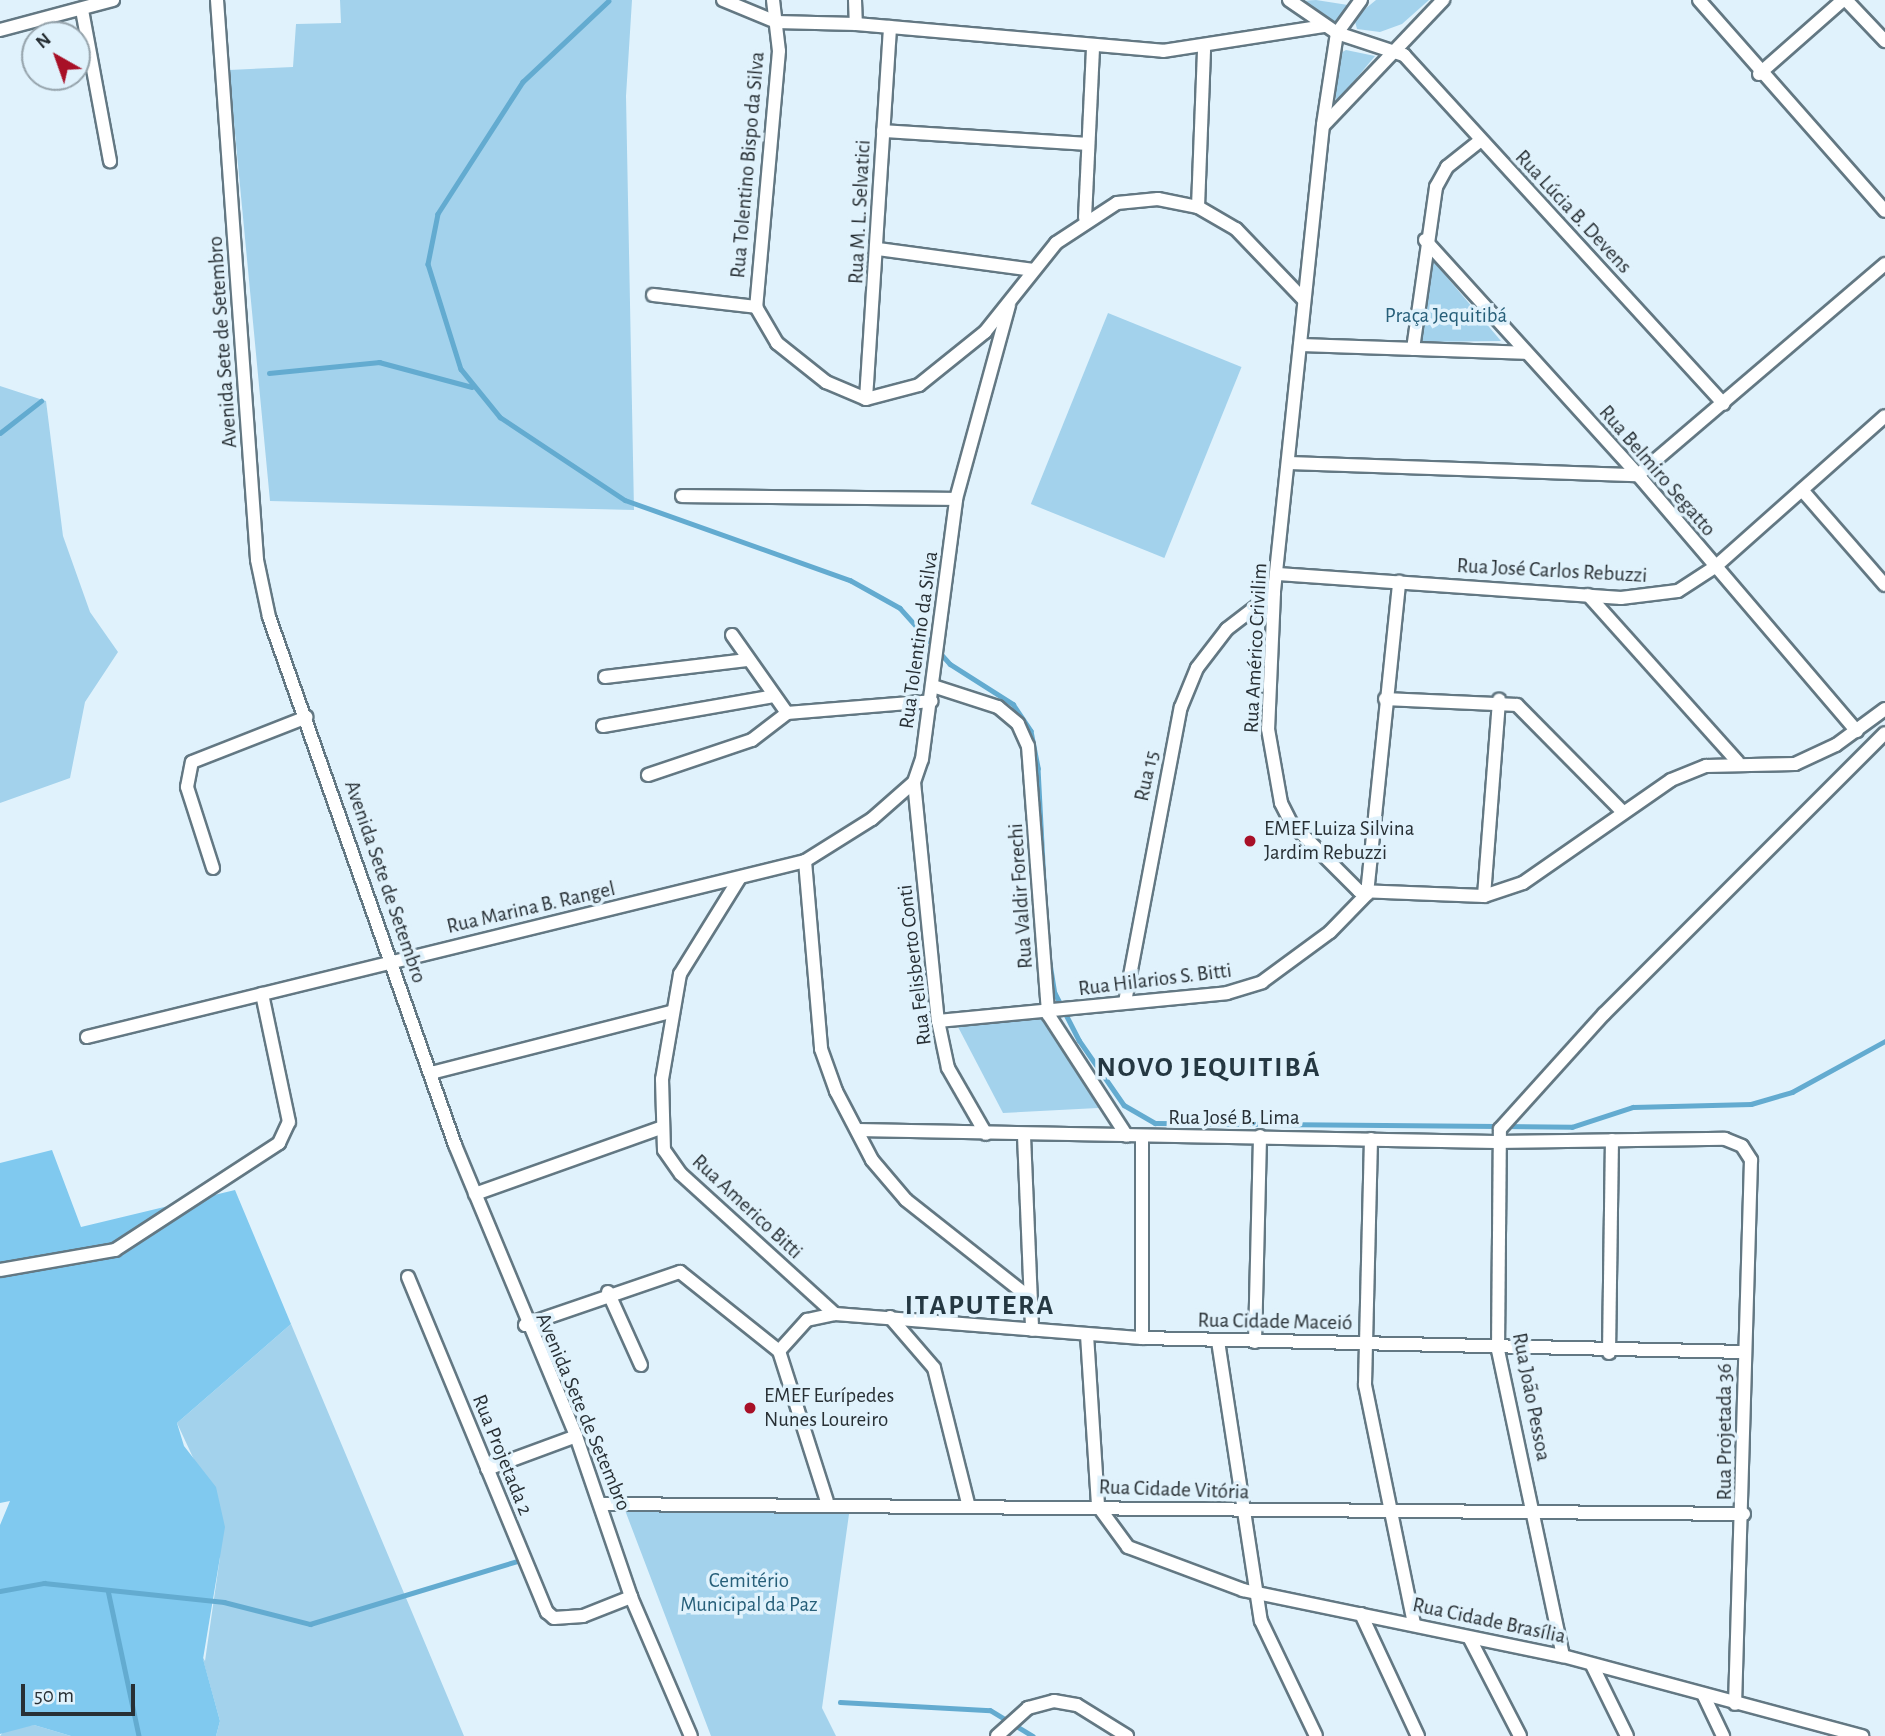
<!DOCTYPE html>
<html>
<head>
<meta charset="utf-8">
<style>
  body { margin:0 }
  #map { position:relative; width:1885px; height:1736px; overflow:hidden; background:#e0f2fc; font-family:"Alegreya Sans",sans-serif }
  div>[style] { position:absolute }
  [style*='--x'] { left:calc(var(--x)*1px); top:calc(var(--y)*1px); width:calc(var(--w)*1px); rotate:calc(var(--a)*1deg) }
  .green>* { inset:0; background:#a3d2ec; transform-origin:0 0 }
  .forest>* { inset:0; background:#80c9ef }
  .stream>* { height:4.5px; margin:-2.25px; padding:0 2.25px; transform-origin:2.25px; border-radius:2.25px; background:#63abd0 }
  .roads { filter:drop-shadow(2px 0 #637883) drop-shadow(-2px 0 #637883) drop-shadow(0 2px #637883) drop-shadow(0 -2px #637883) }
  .street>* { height:12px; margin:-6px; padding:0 6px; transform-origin:6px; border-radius:6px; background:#fff }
  .dots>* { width:19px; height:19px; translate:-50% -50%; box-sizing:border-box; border:4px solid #e0f2fc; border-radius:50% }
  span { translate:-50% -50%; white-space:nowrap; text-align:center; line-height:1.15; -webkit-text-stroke:7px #e0f2fc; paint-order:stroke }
  .street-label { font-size:21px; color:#283035 }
  .park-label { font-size:21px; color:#275f79 }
  .poi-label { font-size:21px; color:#283035 }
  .left { translate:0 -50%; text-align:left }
  .district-label { font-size:28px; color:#253842; font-weight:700; letter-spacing:2px }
  .north { position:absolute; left:21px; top:21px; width:70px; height:70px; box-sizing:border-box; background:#e0f2fc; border:2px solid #96a4ac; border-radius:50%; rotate:320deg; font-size:19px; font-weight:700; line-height:28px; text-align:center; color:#283035 }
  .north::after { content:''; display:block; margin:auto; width:24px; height:32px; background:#a81027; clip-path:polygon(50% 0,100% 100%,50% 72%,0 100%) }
  .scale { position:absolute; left:21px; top:1684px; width:114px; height:32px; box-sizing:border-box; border:4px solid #283035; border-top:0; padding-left:9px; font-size:21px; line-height:24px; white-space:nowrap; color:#283035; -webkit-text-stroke:5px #e0f2fc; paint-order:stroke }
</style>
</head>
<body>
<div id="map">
  <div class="green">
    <i style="clip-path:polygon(340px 0,632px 0,626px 96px,634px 510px,270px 501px,229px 70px,293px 67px,296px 24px,341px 23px)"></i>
    <i style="clip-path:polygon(1316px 0,1348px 5px,1336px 23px,1301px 1px)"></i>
    <i style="clip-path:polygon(1376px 0,1429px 0,1402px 24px,1380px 32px,1357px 29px,1354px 18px)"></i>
    <i style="clip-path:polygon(1346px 50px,1375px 56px,1335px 104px,1339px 54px)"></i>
    <i style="clip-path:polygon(1429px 256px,1501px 341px,1417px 342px)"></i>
    <i style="left:1108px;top:313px;width:144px;height:206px;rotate:22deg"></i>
    <i style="clip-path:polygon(0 386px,46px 401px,63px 536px,90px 612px,118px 652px,85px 702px,70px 778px,0 803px)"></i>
    <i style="clip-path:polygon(1048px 1011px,1064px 1030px,1117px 1107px,1003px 1113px,957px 1025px)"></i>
    <i style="clip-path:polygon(291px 1324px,464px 1736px,216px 1736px,220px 1721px,202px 1656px,205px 1661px,220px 1557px,196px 1464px,177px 1423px)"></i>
    <i style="clip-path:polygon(623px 1505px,850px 1507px,822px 1708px,836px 1736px,711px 1736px)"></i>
    <i style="clip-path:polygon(34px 1725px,71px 1736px,0 1736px,7px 1727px)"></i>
  </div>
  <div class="forest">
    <i style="clip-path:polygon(52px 1150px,81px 1227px,235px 1190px,291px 1324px,177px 1423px,184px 1446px,216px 1487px,225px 1527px,203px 1659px,220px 1721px,216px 1736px,71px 1736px,34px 1725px,0 1734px,0 1525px,10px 1501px,0 1503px,0 1163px)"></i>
  </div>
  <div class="stream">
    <i style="--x:609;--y:1;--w:118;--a:136.7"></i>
    <i style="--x:523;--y:82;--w:157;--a:122.8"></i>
    <i style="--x:438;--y:214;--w:51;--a:101.3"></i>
    <i style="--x:428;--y:264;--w:110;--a:72.6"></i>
    <i style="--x:461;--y:369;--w:62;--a:50.9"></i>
    <i style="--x:500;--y:417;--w:150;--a:33.6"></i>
    <i style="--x:625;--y:500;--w:239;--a:19.6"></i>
    <i style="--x:850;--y:580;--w:57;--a:29.2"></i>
    <i style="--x:900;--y:608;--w:75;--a:48.2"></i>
    <i style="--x:950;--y:664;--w:75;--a:32.4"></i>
    <i style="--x:1013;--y:704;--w:32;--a:56"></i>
    <i style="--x:1031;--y:731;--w:38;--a:79"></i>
    <i style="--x:1038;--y:768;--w:113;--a:87"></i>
    <i style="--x:269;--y:373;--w:111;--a:-5.7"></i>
    <i style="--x:379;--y:362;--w:96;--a:15"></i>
    <i style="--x:0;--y:433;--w:52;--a:-38"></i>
    <i style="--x:1050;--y:963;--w:30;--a:81"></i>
    <i style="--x:1055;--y:993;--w:53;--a:62.9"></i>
    <i style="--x:1079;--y:1040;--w:79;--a:55.3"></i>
    <i style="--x:1124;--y:1105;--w:36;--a:30"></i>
    <i style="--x:1155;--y:1123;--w:417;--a:0.5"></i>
    <i style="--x:1572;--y:1127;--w:64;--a:-18.2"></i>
    <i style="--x:1633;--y:1107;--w:118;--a:-1.5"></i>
    <i style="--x:1751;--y:1104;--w:43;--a:-16.3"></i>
    <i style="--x:1792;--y:1092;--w:106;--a:-28.7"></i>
    <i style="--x:108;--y:1590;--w:149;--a:78"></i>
    <i style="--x:0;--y:1591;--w:45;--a:-10.3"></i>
    <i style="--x:44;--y:1583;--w:181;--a:6"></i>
    <i style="--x:224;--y:1602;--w:89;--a:14.3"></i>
    <i style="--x:310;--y:1624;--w:216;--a:-16.9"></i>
    <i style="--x:840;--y:1702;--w:150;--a:3.1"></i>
    <i style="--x:990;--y:1710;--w:50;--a:31.2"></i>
  </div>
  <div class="roads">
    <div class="street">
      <i style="--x:217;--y:0;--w:561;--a:85.91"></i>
      <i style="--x:257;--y:560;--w:58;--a:78.1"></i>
      <i style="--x:269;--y:617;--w:560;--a:70.59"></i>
      <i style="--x:455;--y:1145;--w:315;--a:67.4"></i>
      <i style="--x:576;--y:1436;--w:170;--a:71.1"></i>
      <i style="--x:631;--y:1597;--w:151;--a:66.7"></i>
      <i style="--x:723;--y:0;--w:57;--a:22.5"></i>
      <i style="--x:776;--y:22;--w:80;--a:1.4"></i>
      <i style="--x:856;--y:24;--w:308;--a:5"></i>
      <i style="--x:1163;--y:51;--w:164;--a:-8.8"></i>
      <i style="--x:773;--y:0;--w:51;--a:83.3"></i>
      <i style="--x:779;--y:51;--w:257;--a:95.1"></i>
      <i style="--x:756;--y:307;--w:42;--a:59.7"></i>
      <i style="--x:777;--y:343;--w:63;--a:38.5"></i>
      <i style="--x:826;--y:382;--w:43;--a:23"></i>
      <i style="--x:866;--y:399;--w:55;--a:-14.8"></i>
      <i style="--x:919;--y:385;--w:85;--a:-38.8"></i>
      <i style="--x:985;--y:332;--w:114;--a:-51.4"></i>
      <i style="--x:1056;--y:243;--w:73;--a:-33.3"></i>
      <i style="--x:1117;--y:203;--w:41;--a:-5.6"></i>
      <i style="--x:1158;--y:199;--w:41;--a:11.3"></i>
      <i style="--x:1198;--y:207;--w:44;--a:30.1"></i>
      <i style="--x:1236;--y:229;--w:98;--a:46.2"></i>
      <i style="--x:855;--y:0;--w:24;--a:88"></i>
      <i style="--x:1289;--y:0;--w:58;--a:34.5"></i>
      <i style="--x:1337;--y:33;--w:71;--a:18.2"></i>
      <i style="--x:1404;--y:55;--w:473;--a:47.5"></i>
      <i style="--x:1361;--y:0;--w:41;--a:126"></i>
      <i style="--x:1337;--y:33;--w:93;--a:98.7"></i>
      <i style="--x:1323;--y:125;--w:471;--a:96"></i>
      <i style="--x:1274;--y:593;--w:136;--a:92.5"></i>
      <i style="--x:1268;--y:729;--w:75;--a:80"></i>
      <i style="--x:1281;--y:803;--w:22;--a:63"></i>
      <i style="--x:1291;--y:823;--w:96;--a:45"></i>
      <i style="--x:1359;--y:891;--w:125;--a:2.3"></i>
      <i style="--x:1484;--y:896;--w:41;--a:-18.4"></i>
      <i style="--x:1523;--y:883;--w:180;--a:-34.8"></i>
      <i style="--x:1671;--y:780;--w:38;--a:-22"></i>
      <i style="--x:1706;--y:766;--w:89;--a:-1.3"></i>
      <i style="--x:1795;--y:764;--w:45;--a:-24.9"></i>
      <i style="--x:1836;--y:745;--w:61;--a:-36.3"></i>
      <i style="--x:1699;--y:0;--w:281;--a:48.6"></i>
      <i style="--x:1846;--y:0;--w:57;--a:46.4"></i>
      <i style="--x:82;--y:10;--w:154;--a:79.5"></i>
      <i style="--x:0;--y:30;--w:117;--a:-14.9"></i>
      <i style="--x:1759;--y:74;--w:112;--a:-41.4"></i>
      <i style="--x:1324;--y:125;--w:173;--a:-46.4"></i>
      <i style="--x:883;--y:131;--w:204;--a:3.6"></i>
      <i style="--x:1198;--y:207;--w:157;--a:-87.8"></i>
      <i style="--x:1085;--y:218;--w:172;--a:-87.3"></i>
      <i style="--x:1425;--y:240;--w:317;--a:47.8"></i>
      <i style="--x:1638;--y:475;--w:337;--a:49.5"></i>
      <i style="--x:878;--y:249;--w:157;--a:7.7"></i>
      <i style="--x:653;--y:295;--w:104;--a:6.6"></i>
      <i style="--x:1300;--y:345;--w:225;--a:2"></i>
      <i style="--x:1413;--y:349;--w:164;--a:-81.9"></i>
      <i style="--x:1436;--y:187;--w:23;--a:-61"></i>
      <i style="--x:1447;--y:167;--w:43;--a:-38.5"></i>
      <i style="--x:866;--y:399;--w:373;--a:-86.3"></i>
      <i style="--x:1288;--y:463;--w:350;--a:2"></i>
      <i style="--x:1638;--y:475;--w:325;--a:-40.5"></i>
      <i style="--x:1802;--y:490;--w:126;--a:48.9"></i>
      <i style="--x:682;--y:496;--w:274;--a:0.6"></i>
      <i style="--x:1278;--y:574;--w:344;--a:4"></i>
      <i style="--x:1621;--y:598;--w:57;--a:-7"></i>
      <i style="--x:1678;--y:591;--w:44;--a:-33"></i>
      <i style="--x:1715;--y:567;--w:227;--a:-41.6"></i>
      <i style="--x:1588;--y:595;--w:224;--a:48.1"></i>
      <i style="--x:732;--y:635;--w:95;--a:54.8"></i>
      <i style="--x:605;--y:677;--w:143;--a:-6.8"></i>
      <i style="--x:936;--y:687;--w:65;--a:17.9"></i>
      <i style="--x:998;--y:707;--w:26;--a:40"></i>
      <i style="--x:1018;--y:724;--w:24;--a:66"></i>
      <i style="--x:1028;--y:746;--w:269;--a:85.7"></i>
      <i style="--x:1048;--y:1014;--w:145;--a:57.1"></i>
      <i style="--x:1385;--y:699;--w:132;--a:2.6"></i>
      <i style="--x:1517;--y:705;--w:148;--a:45.3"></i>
      <i style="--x:603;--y:726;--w:169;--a:-9.9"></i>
      <i style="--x:648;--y:775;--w:110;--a:-18.6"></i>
      <i style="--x:752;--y:740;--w:44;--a:-37.6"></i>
      <i style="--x:787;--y:713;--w:145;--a:-4.7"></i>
      <i style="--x:914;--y:782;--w:240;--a:84.3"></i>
      <i style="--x:938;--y:1021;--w:48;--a:78"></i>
      <i style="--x:948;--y:1068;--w:76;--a:60.1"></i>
      <i style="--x:805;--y:861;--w:189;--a:85.1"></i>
      <i style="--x:821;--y:1049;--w:45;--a:70.3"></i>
      <i style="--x:836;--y:1091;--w:78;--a:62.4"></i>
      <i style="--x:872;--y:1160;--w:52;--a:49.6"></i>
      <i style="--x:906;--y:1200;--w:158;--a:38.3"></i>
      <i style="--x:213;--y:868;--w:85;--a:-107.8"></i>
      <i style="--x:187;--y:787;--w:25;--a:-79"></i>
      <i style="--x:192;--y:762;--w:123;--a:-21.4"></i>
      <i style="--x:739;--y:879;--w:112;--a:121.8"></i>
      <i style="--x:680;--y:974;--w:107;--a:99.7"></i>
      <i style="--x:662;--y:1079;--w:71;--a:88.4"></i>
      <i style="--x:664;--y:1150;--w:29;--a:55"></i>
      <i style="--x:681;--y:1174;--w:208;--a:42.3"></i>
      <i style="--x:1484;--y:896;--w:197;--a:-85.6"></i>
      <i style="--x:1125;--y:1002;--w:300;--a:-79.3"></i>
      <i style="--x:1181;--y:707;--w:42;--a:-67.7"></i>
      <i style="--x:1197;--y:668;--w:49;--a:-52.4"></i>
      <i style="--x:1227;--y:629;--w:59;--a:-37.5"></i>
      <i style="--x:938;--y:1021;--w:290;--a:-5.5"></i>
      <i style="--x:1227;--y:993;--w:37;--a:-17"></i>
      <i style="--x:1262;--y:982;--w:84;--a:-36.3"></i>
      <i style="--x:1330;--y:932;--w:53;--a:-45.8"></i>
      <i style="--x:1367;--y:894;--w:314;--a:-84.1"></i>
      <i style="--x:87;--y:1037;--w:739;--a:-13.77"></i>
      <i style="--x:805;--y:861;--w:79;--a:-32.1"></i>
      <i style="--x:872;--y:819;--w:56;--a:-41.4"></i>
      <i style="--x:914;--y:782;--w:24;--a:-71"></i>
      <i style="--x:922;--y:759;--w:262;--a:-82.5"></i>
      <i style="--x:956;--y:499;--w:201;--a:-74.7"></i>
      <i style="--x:431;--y:1073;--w:248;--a:-14.3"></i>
      <i style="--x:857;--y:1130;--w:639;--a:1.08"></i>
      <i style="--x:1496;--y:1142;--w:229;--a:-0.8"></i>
      <i style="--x:1725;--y:1139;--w:18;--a:22"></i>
      <i style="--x:1742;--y:1146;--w:17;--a:57"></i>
      <i style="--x:1751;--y:1160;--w:544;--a:91.68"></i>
      <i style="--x:1024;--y:1136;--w:194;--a:87.6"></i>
      <i style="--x:1371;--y:1139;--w:246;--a:91.4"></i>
      <i style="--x:1365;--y:1385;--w:243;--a:78.4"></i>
      <i style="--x:475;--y:1194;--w:196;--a:-19.6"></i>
      <i style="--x:0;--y:1270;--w:117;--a:-9.9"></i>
      <i style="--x:115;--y:1250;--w:196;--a:-33.1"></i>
      <i style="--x:279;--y:1143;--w:23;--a:-65"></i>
      <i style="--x:289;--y:1122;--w:131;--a:-101.9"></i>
      <i style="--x:408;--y:1277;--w:363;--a:67.5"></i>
      <i style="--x:547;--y:1612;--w:9;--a:41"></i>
      <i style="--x:554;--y:1618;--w:29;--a:-4"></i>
      <i style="--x:583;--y:1616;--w:52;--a:-21.6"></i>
      <i style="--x:608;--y:1292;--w:80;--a:65.7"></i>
      <i style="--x:890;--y:1317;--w:67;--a:49.2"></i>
      <i style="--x:934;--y:1368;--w:139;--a:75.9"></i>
      <i style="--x:525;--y:1325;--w:164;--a:-18.9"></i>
      <i style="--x:680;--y:1272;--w:127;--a:38.6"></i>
      <i style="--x:779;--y:1351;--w:157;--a:72.3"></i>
      <i style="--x:1087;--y:1335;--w:171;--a:86.3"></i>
      <i style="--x:1098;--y:1506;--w:51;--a:53.8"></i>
      <i style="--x:1128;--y:1547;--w:123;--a:20.5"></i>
      <i style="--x:1243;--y:1590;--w:327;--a:11.7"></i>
      <i style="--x:1563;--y:1656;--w:310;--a:15"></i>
      <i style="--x:1142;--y:1338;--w:202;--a:-90"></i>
      <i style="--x:1218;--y:1341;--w:283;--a:81.3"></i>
      <i style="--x:1261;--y:1621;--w:127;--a:64.4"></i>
      <i style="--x:1255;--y:1342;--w:206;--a:-88.6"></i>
      <i style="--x:779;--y:1351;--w:42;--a:-47.9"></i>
      <i style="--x:807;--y:1320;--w:29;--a:-12"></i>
      <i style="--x:835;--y:1314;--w:308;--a:4.5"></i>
      <i style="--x:1142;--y:1338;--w:603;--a:1.33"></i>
      <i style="--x:1609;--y:1353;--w:213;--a:-89.2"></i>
      <i style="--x:487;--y:1469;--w:95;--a:-20.3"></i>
      <i style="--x:603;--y:1504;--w:1141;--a:0.5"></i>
      <i style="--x:1361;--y:1614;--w:135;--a:65"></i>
      <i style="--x:1470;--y:1639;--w:109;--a:62.7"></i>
      <i style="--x:1563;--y:1656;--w:313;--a:-102"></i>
      <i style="--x:1498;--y:1350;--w:221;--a:-89.5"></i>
      <i style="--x:1500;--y:1129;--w:155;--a:-47.9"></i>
      <i style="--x:1604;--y:1014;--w:397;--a:-45"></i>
      <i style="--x:1592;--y:1665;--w:79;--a:63.8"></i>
      <i style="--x:1703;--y:1694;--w:47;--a:64.5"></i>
      <i style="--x:997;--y:1736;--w:42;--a:-42.1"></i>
      <i style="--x:1028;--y:1708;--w:27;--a:-15"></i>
      <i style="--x:1054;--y:1701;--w:23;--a:10"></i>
      <i style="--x:1077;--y:1705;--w:59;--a:31.8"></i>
    </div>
  </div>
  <div class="dots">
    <i style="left:1250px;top:841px;background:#a81027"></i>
    <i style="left:750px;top:1408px;background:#a81027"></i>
  </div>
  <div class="street-label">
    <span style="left:748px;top:165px;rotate:-85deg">Rua Tolentino Bispo da Silva</span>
    <span style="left:860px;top:212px;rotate:-87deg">Rua M. L. Selvatici</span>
    <span style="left:1573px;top:212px;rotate:47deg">Rua Lúcia B. Devens</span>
    <span style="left:223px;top:342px;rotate:-94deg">Avenida Sete de Setembro</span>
    <span style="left:1657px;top:471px;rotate:49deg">Rua Belmiro Segatto</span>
    <span style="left:1552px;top:571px;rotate:3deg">Rua José Carlos Rebuzzi</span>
    <span style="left:919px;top:640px;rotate:-82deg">Rua Tolentino da Silva</span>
    <span style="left:1256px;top:648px;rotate:-87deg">Rua Américo Crivilim</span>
    <span style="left:1147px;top:776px;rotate:-78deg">Rua 15</span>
    <span style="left:385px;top:882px;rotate:71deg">Avenida Sete de Setembro</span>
    <span style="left:1021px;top:896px;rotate:-94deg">Rua Valdir Forechi</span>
    <span style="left:531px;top:908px;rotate:-13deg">Rua Marina B. Rangel</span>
    <span style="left:915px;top:965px;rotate:-97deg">Rua Felisberto Conti</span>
    <span style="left:1155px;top:980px;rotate:-7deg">Rua Hilarios S. Bitti</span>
    <span style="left:1234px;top:1118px">Rua José B. Lima</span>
    <span style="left:747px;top:1207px;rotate:43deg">Rua Americo Bitti</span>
    <span style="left:1275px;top:1322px;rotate:1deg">Rua Cidade Maceió</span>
    <span style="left:1531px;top:1397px;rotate:79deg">Rua João Pessoa</span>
    <span style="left:583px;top:1412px;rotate:67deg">Avenida Sete de Setembro</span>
    <span style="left:1725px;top:1432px;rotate:-90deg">Rua Projetada 36</span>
    <span style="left:502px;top:1455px;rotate:68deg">Rua Projetada 2</span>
    <span style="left:1174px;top:1490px;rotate:2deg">Rua Cidade Vitória</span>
    <span style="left:1489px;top:1621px;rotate:12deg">Rua Cidade Brasília</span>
  </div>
  <div class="park-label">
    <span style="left:1446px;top:316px">Praça Jequitibá</span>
    <span style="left:749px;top:1593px">Cemitério<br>Municipal da Paz</span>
  </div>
  <div class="poi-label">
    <span class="left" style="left:1264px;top:841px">EMEF Luiza Silvina<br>Jardim Rebuzzi</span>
    <span class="left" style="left:764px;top:1408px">EMEF Eurípedes<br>Nunes Loureiro</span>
  </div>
  <div class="district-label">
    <span style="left:1209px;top:1068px">NOVO JEQUITIBÁ</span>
    <span style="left:980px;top:1306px">ITAPUTERA</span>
  </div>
  <div class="north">N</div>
  <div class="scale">50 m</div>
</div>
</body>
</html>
